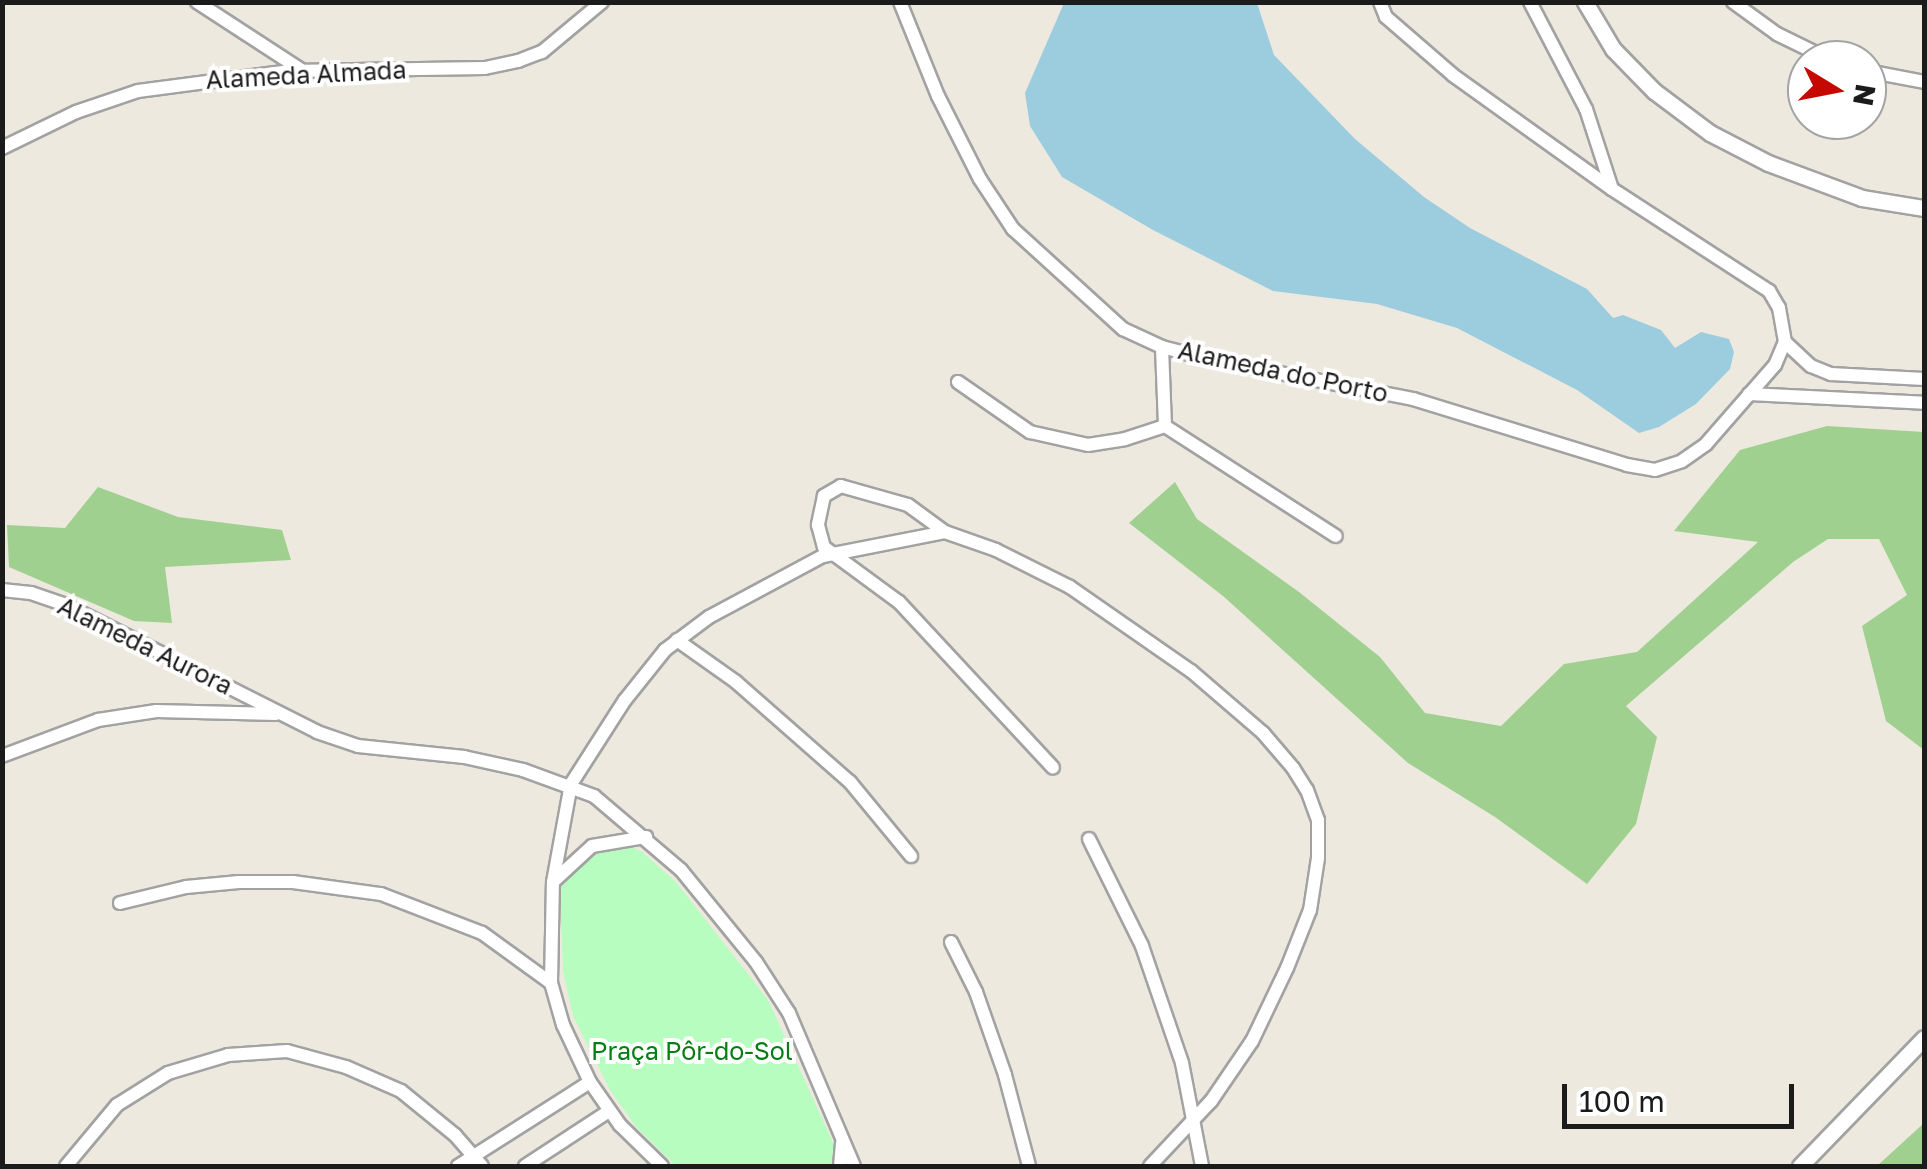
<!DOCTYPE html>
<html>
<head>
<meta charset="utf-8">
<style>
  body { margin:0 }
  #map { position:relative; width:1927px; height:1169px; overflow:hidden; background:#ede9df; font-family:"Golos Text",sans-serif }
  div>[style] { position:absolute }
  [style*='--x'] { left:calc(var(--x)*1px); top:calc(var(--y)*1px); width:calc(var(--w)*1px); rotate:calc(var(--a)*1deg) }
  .forest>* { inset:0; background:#a0d090 }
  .park>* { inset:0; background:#b6fdbf }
  .water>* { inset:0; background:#9bcddf }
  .roads { filter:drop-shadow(2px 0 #a2a2a2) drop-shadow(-2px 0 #a2a2a2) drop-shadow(0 2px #a2a2a2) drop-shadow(0 -2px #a2a2a2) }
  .minor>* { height:12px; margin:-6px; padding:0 6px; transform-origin:6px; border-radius:6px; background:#fff }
  .tertiary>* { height:15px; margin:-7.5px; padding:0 7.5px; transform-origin:7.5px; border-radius:7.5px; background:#fff }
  span { translate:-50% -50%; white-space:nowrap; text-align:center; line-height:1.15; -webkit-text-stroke:8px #fff; paint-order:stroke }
  .street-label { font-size:25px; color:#1b1b1b }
  .park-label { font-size:25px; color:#037e13 }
  .frame { position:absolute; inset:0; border:5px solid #1b1b1b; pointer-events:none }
  .north { position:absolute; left:1787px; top:40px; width:100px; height:100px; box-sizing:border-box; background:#fff; border:2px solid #a4a4a4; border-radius:50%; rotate:100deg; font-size:28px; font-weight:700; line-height:40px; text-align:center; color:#1b1b1b }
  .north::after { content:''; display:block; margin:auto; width:35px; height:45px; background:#c50900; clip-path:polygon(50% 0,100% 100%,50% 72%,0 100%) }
  .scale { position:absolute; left:1562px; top:1084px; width:232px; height:45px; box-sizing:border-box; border:5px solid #1b1b1b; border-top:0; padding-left:12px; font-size:30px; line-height:35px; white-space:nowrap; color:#1b1b1b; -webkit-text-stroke:8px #fff; paint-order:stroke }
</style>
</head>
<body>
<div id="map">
  <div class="forest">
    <i style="clip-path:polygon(1827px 426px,1924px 432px,1924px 750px,1886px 721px,1862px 626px,1907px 595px,1879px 539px,1828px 539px,1793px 562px,1626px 706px,1657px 737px,1636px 824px,1587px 884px,1495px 817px,1408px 763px,1223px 596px,1129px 523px,1175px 482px,1197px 519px,1299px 592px,1380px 657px,1425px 713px,1501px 726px,1564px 664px,1637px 652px,1758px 542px,1674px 531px,1740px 450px)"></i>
    <i style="clip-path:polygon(98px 487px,178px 517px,282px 530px,291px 560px,165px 567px,172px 623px,134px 621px,9px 567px,7px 525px,65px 528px)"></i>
    <i style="clip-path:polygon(1924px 1123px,1924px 1166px,1877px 1166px)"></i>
  </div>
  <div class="park">
    <i style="clip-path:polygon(622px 844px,641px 851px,676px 882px,768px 1000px,835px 1147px,834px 1166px,676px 1166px,637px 1128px,610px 1090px,573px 1016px,563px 971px,560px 892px,564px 872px,600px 846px)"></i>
  </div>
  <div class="water">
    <i style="clip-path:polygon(1064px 3px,1257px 3px,1274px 55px,1355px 139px,1424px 197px,1470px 228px,1587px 289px,1613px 318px,1623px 315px,1661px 330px,1675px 348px,1701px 332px,1729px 339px,1734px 352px,1730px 369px,1696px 404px,1659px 427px,1639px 433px,1577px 390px,1457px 328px,1377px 304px,1273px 291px,1153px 230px,1062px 177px,1030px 126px,1025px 93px)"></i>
  </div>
  <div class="roads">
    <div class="minor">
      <i style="--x:197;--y:2;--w:126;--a:33.1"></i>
      <i style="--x:900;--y:2;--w:101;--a:68"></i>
      <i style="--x:938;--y:96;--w:93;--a:63.2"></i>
      <i style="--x:980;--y:179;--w:60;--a:56.6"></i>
      <i style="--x:1013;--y:229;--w:149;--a:42.3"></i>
      <i style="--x:1123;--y:329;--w:43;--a:24.8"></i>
      <i style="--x:1162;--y:347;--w:48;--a:14.6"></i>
      <i style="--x:1208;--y:359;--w:209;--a:11"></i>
      <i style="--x:1413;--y:399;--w:224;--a:17.1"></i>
      <i style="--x:1627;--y:465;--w:28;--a:10"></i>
      <i style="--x:1655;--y:470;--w:28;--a:-18"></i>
      <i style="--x:1682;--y:461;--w:29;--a:-35"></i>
      <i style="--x:1706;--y:444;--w:105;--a:-48.9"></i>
      <i style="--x:1775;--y:365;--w:25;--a:-67"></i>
      <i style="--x:1785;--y:342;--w:35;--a:-100"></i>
      <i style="--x:1779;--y:308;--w:20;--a:-120"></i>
      <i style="--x:1769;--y:291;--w:187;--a:-147"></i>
      <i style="--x:1612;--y:189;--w:196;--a:-144.4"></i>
      <i style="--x:1453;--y:75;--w:89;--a:-139.1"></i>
      <i style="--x:1386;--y:17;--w:16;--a:-112"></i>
      <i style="--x:1530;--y:2;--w:121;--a:62.4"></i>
      <i style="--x:1586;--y:109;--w:84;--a:72"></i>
      <i style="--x:1733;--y:2;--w:54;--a:36"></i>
      <i style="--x:1777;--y:34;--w:59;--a:26.1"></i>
      <i style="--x:1867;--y:71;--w:58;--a:10.9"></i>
      <i style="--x:2;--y:148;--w:82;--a:-25.9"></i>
      <i style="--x:76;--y:112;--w:65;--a:-18.7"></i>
      <i style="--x:138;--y:91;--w:152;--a:-7.5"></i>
      <i style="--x:289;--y:71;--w:196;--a:-0.9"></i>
      <i style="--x:485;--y:68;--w:34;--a:-12"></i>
      <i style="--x:518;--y:61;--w:26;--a:-21"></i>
      <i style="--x:542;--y:52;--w:78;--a:-39.8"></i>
      <i style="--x:1785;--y:342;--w:35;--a:43"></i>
      <i style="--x:1811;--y:366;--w:22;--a:22"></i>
      <i style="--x:1831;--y:374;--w:93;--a:3.1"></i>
      <i style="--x:958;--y:382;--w:88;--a:34.8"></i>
      <i style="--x:1030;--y:432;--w:59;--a:12.6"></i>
      <i style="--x:1088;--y:445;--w:37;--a:-9"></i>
      <i style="--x:1125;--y:439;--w:42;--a:-18"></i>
      <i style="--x:1165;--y:426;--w:79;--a:-92.2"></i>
      <i style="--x:1749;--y:394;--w:175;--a:2.9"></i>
      <i style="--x:1165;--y:426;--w:203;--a:32.8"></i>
      <i style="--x:945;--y:532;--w:46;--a:-143.9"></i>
      <i style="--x:908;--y:505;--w:70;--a:-164.2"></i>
      <i style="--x:841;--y:486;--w:20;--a:150"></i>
      <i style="--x:824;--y:496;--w:30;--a:102"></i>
      <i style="--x:818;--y:525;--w:23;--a:75"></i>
      <i style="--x:824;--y:547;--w:93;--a:36.3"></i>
      <i style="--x:899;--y:602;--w:226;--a:47.1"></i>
      <i style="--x:2;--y:590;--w:29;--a:6"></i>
      <i style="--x:31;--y:593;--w:37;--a:19"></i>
      <i style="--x:66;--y:605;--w:281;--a:26.8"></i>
      <i style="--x:317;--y:732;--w:43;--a:18.9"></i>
      <i style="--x:358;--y:746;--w:107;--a:5.9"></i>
      <i style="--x:464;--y:757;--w:60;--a:12.4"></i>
      <i style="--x:523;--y:770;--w:76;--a:20.1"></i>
      <i style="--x:594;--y:796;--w:114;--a:40.4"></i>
      <i style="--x:681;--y:870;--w:119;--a:50.8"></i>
      <i style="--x:756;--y:962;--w:61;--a:57.1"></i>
      <i style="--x:789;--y:1013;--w:166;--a:67"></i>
      <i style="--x:677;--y:640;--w:72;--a:35.4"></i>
      <i style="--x:736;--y:682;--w:152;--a:41.3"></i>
      <i style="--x:850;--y:782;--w:96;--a:50.5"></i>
      <i style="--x:2;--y:756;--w:103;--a:-20.6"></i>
      <i style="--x:98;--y:720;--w:59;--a:-8.8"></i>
      <i style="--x:156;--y:711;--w:120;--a:1.4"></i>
      <i style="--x:1089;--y:839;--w:119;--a:63.6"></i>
      <i style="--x:1142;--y:946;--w:124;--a:71.1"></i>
      <i style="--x:1182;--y:1063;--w:105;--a:79"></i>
      <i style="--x:555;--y:880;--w:50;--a:-42.6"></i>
      <i style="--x:592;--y:846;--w:55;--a:-9.5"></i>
      <i style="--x:120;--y:903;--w:68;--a:-13.6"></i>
      <i style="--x:186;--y:887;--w:53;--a:-5.4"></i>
      <i style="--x:239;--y:882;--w:54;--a:0"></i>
      <i style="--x:293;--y:882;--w:89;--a:7.8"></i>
      <i style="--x:381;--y:894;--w:108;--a:21.1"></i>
      <i style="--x:482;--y:933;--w:85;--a:35.9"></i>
      <i style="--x:951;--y:942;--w:56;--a:63.4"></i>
      <i style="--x:976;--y:992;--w:88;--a:70.7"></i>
      <i style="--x:1005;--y:1075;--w:94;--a:75.2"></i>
      <i style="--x:66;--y:1166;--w:80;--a:-50.1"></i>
      <i style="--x:117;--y:1105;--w:60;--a:-32.1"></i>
      <i style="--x:168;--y:1073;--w:63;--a:-16.7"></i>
      <i style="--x:228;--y:1055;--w:59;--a:-3.9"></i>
      <i style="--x:287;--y:1051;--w:61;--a:15.2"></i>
      <i style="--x:346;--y:1067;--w:60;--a:23.6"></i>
      <i style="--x:401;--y:1091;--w:70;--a:39.2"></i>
      <i style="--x:455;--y:1135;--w:41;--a:48.9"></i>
      <i style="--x:458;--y:1166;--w:156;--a:-32.5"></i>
      <i style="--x:525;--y:1166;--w:100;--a:-33.2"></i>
      <i style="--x:662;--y:1166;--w:59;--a:-135.7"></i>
      <i style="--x:620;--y:1125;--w:52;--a:-124.9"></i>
      <i style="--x:590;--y:1082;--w:63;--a:-115.3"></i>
      <i style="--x:563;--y:1025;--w:44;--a:-105.9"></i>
      <i style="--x:551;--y:983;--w:101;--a:-88.9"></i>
      <i style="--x:553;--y:882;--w:100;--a:-79.6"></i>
      <i style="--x:571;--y:784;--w:100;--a:-57.3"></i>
      <i style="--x:625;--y:700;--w:64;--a:-51.3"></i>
      <i style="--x:665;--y:650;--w:55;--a:-36.9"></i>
      <i style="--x:709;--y:617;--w:129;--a:-28.2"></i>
      <i style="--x:823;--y:556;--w:124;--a:-11.1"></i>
      <i style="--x:945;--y:532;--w:54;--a:19.4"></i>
      <i style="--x:996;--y:550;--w:83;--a:26.6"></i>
      <i style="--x:1070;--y:587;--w:147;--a:34.8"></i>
      <i style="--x:1191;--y:671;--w:95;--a:40.7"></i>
      <i style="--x:1263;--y:733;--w:46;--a:49.4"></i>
      <i style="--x:1293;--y:768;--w:26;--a:58"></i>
      <i style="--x:1307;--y:790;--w:32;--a:70"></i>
      <i style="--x:1318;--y:820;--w:38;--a:90"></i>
      <i style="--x:1318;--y:858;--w:53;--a:98.7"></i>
      <i style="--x:1310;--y:910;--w:62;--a:111.6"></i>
      <i style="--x:1287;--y:968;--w:81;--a:115.6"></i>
      <i style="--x:1252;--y:1041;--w:73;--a:124.3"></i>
      <i style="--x:1211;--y:1101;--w:89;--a:133.2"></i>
      <i style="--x:840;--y:1166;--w:23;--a:-85"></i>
    </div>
    <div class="tertiary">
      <i style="--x:1585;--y:2;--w:55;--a:59.2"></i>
      <i style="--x:1613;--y:49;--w:59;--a:45.7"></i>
      <i style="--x:1654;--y:91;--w:70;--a:36.9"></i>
      <i style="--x:1710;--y:133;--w:65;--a:27.3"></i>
      <i style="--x:1768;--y:163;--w:100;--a:20.4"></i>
      <i style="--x:1862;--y:198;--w:63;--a:9.2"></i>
      <i style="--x:1800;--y:1166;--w:178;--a:-45.9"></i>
    </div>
  </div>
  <div class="street-label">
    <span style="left:306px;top:75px;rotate:-3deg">Alameda Almada</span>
    <span style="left:1283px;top:372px;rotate:12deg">Alameda do Porto</span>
    <span style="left:145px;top:646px;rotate:26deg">Alameda Aurora</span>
  </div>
  <div class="park-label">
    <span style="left:692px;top:1051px">Praça Pôr-do-Sol</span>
  </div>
  <div class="frame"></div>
  <div class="north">N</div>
  <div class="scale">100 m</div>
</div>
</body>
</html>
